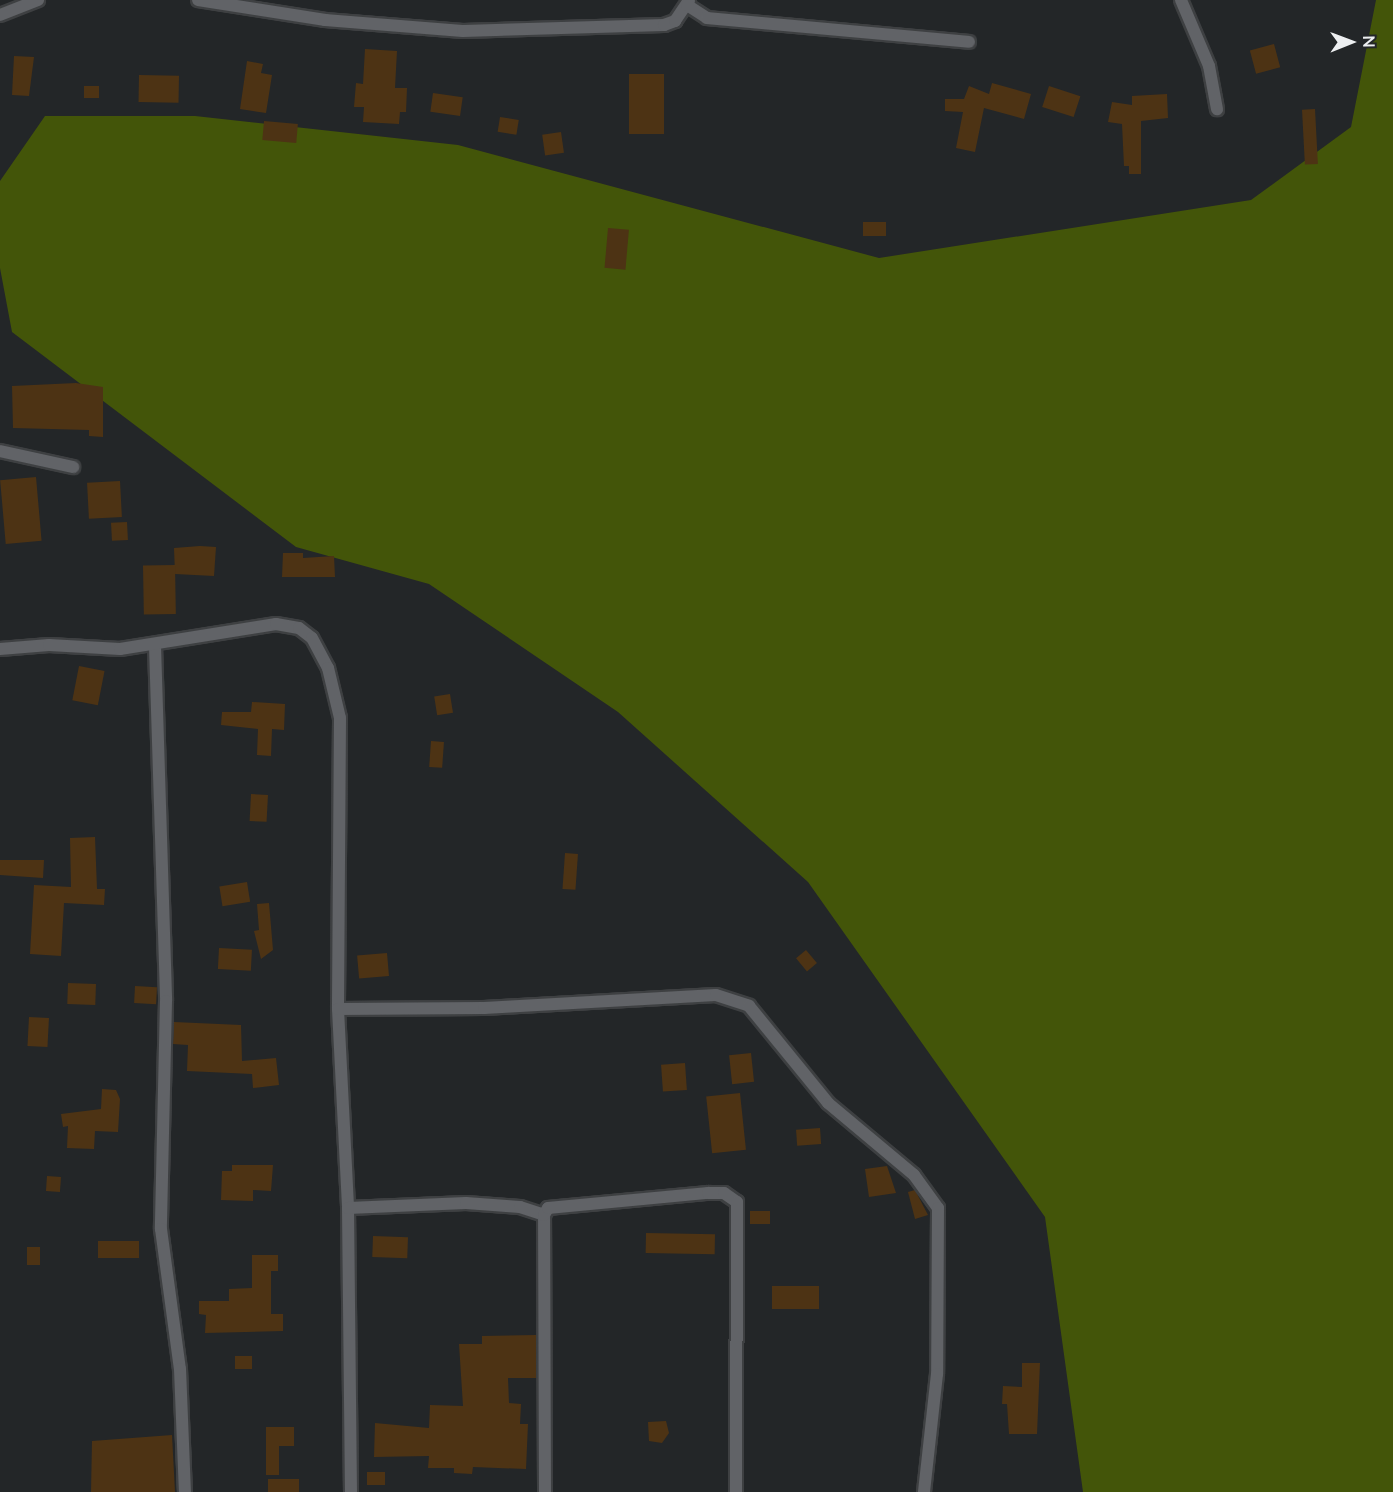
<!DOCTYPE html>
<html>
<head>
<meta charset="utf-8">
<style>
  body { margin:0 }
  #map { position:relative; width:1393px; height:1492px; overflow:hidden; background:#232628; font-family:Lato,sans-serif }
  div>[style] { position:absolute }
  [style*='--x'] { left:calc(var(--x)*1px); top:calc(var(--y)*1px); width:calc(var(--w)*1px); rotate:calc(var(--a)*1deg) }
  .forest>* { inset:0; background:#435509 }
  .building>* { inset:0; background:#4d3314; transform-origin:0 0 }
  .roads { filter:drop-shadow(2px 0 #3e4042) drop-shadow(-2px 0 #3e4042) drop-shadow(0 2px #3e4042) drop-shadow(0 -2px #3e4042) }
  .street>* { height:12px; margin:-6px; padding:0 6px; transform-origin:6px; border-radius:6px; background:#616367 }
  span { translate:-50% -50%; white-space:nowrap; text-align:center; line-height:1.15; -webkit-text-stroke:5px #232628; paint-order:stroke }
  .north { position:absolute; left:1321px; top:12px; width:60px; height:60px; -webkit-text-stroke:4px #232628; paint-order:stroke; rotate:89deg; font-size:16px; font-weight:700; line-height:24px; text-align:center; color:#edeff1 }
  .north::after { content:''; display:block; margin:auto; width:21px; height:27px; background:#edeff1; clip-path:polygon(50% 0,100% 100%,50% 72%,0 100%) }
</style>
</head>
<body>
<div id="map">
  <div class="forest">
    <i style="clip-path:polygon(1376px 0,1393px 0,1393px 1492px,1083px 1492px,1045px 1217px,808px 882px,618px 712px,429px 584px,296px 547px,12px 332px,0 268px,0 181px,45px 116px,195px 116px,458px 145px,879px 258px,1251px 200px,1351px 127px)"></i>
  </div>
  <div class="building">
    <i style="left:1274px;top:44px;width:24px;height:25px;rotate:75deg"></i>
    <i style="clip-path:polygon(365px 49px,397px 51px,395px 88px,407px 88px,406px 112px,400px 112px,399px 124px,363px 122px,364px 107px,354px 107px,356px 83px,363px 84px)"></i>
    <i style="clip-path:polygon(14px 56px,34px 57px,29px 96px,12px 95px)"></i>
    <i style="clip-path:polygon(247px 61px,263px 64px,261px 73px,272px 75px,266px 113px,240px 109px)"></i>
    <i style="left:629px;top:74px;width:35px;height:60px"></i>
    <i style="left:139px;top:75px;width:40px;height:27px;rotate:1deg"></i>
    <i style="clip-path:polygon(992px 83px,1031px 94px,1024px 119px,984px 108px,975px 152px,956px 148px,963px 112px,945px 111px,945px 99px,964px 99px,969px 86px,989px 94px)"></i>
    <i style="left:84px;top:86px;width:15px;height:12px"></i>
    <i style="left:1049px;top:86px;width:33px;height:22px;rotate:18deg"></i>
    <i style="left:433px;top:93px;width:30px;height:19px;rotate:8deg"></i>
    <i style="clip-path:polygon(1167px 94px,1168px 118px,1141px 121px,1141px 174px,1129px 174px,1129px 166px,1124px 166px,1122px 124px,1108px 122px,1112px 102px,1132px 105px,1132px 96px)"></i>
    <i style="left:1315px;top:109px;width:55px;height:13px;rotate:87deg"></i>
    <i style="left:500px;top:117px;width:19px;height:15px;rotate:9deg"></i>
    <i style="left:264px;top:121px;width:34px;height:19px;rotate:5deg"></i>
    <i style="left:561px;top:132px;width:21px;height:19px;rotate:82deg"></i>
    <i style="left:863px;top:222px;width:23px;height:14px"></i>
    <i style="left:608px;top:228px;width:21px;height:40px;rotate:5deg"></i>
    <i style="clip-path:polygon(76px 383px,103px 387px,103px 437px,89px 436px,89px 430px,13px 428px,12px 386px)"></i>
    <i style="left:36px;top:477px;width:64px;height:36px;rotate:85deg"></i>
    <i style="left:120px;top:481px;width:36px;height:33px;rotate:87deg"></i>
    <i style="left:127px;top:522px;width:18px;height:16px;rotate:87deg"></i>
    <i style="clip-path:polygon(200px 546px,216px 547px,214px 576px,175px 574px,174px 548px)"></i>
    <i style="clip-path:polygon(283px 553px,303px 553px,303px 558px,334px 556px,335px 577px,282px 577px)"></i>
    <i style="left:175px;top:565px;width:49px;height:32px;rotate:89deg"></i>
    <i style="left:79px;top:666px;width:26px;height:35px;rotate:11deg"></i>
    <i style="left:450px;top:694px;width:19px;height:16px;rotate:81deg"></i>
    <i style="clip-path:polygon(252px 702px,285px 704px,284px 730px,272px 729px,271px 756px,257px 755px,258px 729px,221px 725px,222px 712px,251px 712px)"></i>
    <i style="left:431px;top:741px;width:13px;height:26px;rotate:4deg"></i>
    <i style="left:251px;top:794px;width:17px;height:27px;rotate:3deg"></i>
    <i style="clip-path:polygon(95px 837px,97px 889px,105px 889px,104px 905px,64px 903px,61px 956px,30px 954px,34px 885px,71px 887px,70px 838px)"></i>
    <i style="left:565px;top:853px;width:13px;height:36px;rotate:4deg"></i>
    <i style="clip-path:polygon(0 860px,44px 860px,43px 878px,0 875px)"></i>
    <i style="left:247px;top:882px;width:20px;height:28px;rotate:81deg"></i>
    <i style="clip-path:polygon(269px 903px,273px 950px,261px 959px,254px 931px,259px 930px,257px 904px)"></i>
    <i style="left:219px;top:948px;width:33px;height:21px;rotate:3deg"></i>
    <i style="left:806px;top:950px;width:17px;height:13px;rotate:50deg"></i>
    <i style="left:387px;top:953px;width:23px;height:30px;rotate:85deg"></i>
    <i style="left:68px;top:983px;width:28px;height:21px;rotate:2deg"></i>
    <i style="left:135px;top:986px;width:22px;height:17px;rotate:3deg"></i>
    <i style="left:29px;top:1017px;width:20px;height:29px;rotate:3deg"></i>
    <i style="clip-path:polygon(174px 1022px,241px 1025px,242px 1061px,276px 1058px,279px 1085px,253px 1088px,252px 1074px,187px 1071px,188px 1045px,173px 1044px)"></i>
    <i style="left:751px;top:1053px;width:29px;height:22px;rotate:84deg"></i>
    <i style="left:685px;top:1063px;width:27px;height:24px;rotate:86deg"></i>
    <i style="clip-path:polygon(102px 1089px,116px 1090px,120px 1099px,118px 1132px,95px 1131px,94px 1149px,67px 1148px,68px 1126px,63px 1127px,61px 1114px,101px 1109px)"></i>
    <i style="left:740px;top:1093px;width:57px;height:34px;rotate:84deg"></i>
    <i style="left:820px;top:1128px;width:16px;height:24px;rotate:86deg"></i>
    <i style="clip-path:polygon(232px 1165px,273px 1165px,271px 1191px,253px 1190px,253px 1201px,221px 1200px,222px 1171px,232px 1171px)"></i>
    <i style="clip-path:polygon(887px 1166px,896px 1193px,869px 1197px,865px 1169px)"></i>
    <i style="left:47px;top:1176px;width:14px;height:15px;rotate:4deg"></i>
    <i style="clip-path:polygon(915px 1190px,928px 1215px,915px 1219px,908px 1192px)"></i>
    <i style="left:770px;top:1211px;width:13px;height:20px;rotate:90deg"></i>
    <i style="left:646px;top:1233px;width:69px;height:20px;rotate:1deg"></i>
    <i style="left:373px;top:1236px;width:35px;height:21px;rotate:2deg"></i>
    <i style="left:98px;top:1241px;width:41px;height:17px"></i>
    <i style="left:27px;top:1247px;width:13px;height:18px"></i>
    <i style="clip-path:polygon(252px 1255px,278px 1255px,278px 1271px,271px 1271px,271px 1314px,283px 1314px,283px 1331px,205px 1333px,206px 1315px,199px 1314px,199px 1301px,229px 1301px,229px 1289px,252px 1288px)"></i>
    <i style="left:772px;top:1286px;width:47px;height:23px"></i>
    <i style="clip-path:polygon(536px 1335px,536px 1378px,508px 1378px,509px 1403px,521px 1404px,520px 1424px,528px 1424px,526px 1469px,473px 1467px,472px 1474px,454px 1473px,454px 1468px,428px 1468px,429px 1456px,374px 1457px,375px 1423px,429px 1428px,430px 1405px,463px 1406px,459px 1344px,482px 1344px,482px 1336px)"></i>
    <i style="left:235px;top:1356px;width:17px;height:13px"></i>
    <i style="clip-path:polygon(1022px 1363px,1040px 1363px,1037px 1434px,1009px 1434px,1007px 1404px,1002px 1404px,1003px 1386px,1022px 1387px)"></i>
    <i style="clip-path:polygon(666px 1421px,669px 1433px,662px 1443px,649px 1441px,648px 1422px)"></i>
    <i style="clip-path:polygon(266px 1427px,294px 1427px,294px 1446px,279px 1446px,279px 1475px,266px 1475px)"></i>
    <i style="clip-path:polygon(172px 1435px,175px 1492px,91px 1492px,92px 1441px)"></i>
    <i style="left:367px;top:1472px;width:18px;height:13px"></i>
    <i style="left:268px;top:1479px;width:31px;height:13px"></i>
  </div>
  <div class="roads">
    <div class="street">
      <i style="--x:198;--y:0;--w:129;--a:8.9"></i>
      <i style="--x:325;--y:20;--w:138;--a:4.6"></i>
      <i style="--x:463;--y:31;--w:201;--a:-1.7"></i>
      <i style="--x:664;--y:25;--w:12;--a:-20"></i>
      <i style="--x:675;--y:21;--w:25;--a:-56"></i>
      <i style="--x:1181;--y:0;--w:72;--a:67"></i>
      <i style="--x:1209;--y:66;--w:44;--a:79.5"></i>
      <i style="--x:687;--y:5;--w:24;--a:33"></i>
      <i style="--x:707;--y:18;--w:263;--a:5.2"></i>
      <i style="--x:0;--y:15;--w:41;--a:-21.5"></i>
      <i style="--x:0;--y:451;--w:75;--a:12.4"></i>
      <i style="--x:155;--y:646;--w:355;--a:88.2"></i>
      <i style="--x:166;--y:1001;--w:228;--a:91.3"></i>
      <i style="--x:161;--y:1229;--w:141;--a:82.3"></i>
      <i style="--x:180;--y:1369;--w:123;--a:87.7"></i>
      <i style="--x:0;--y:649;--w:49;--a:-4.7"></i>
      <i style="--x:49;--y:645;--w:71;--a:3.2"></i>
      <i style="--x:120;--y:649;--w:158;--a:-9.1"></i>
      <i style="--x:276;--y:624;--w:23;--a:10"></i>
      <i style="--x:299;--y:628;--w:16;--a:38"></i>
      <i style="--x:312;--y:638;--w:34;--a:62"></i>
      <i style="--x:328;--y:668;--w:51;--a:76.5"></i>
      <i style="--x:340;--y:718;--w:291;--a:90.4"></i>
      <i style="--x:338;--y:1009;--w:199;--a:87.1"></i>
      <i style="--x:348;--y:1208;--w:284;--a:89.4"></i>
      <i style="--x:338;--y:1009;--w:146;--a:-0.4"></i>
      <i style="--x:484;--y:1008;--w:232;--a:-3.2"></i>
      <i style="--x:716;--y:995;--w:35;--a:18"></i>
      <i style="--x:749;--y:1006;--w:125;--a:50.8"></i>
      <i style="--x:828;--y:1103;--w:112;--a:39.9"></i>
      <i style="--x:914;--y:1175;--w:41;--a:54"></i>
      <i style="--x:938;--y:1208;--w:166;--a:90.3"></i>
      <i style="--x:937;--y:1374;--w:119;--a:96.3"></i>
      <i style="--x:348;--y:1208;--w:118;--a:-2.4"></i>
      <i style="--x:466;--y:1203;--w:54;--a:4.2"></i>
      <i style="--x:520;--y:1207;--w:25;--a:18"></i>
      <i style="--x:545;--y:1492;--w:277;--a:-90.2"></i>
      <i style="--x:544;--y:1215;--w:8;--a:-60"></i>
      <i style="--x:548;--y:1208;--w:161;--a:-5.4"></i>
      <i style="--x:708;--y:1193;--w:16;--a:0"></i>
      <i style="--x:724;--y:1193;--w:16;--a:35"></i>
      <i style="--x:737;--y:1202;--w:290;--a:90.2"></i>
    </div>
  </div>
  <div class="north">N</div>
</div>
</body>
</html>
